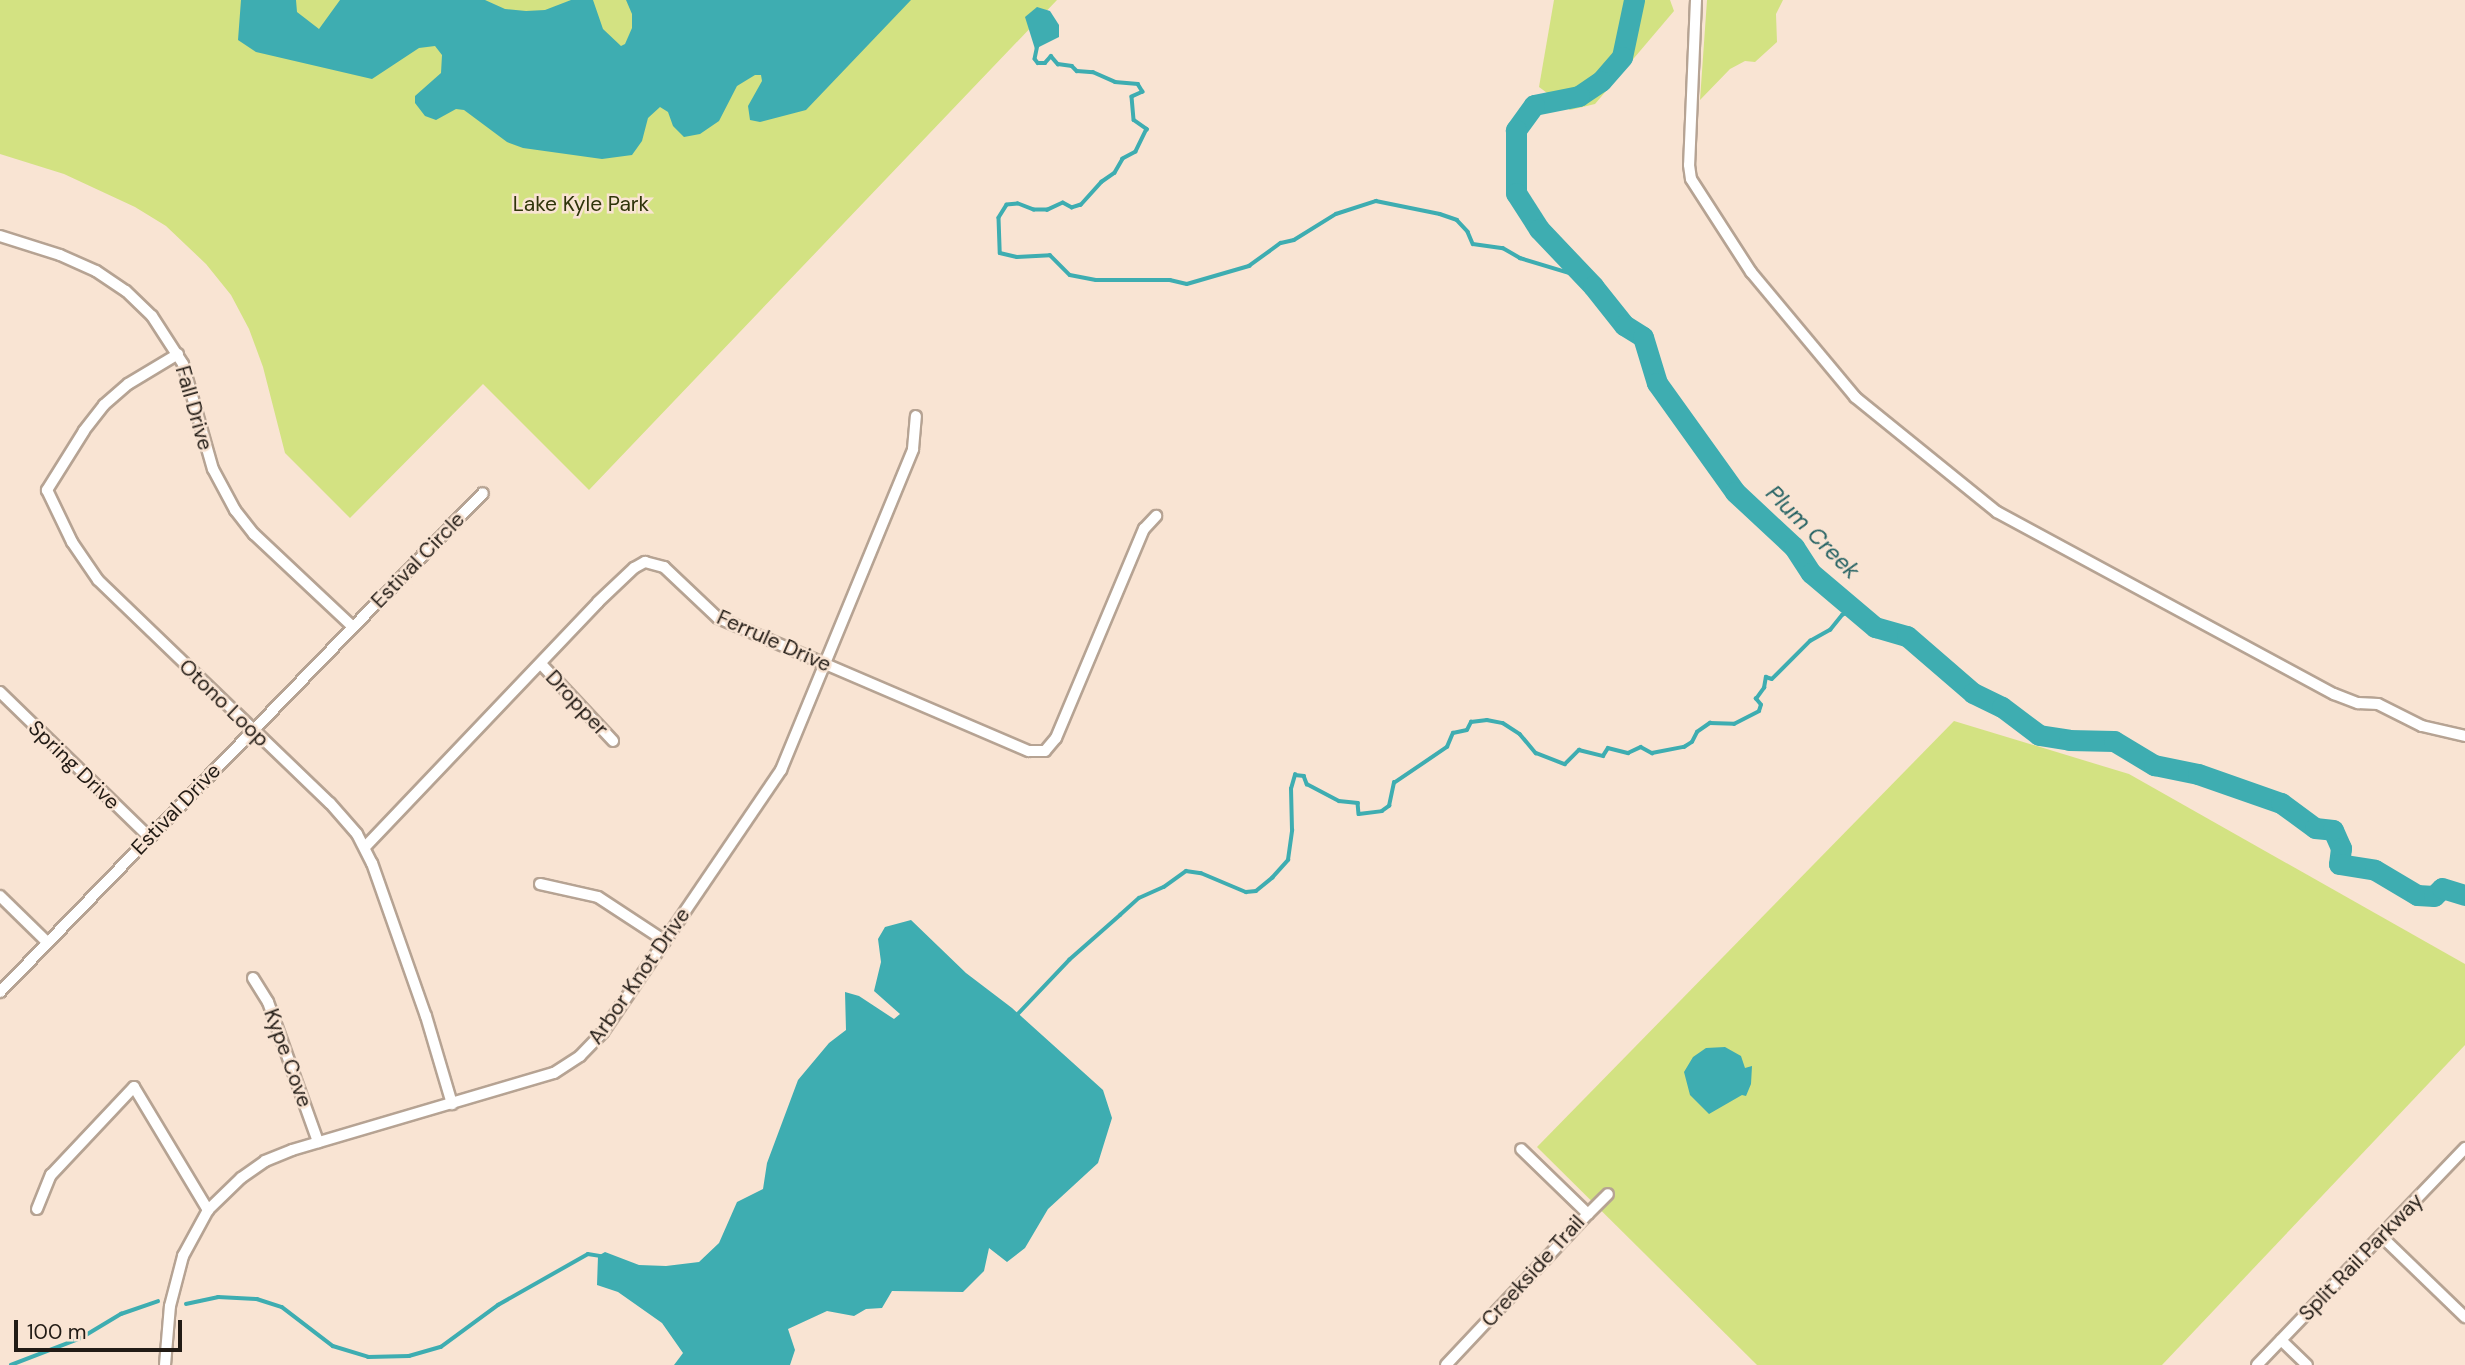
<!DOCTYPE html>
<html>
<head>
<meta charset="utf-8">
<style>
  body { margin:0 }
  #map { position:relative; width:2465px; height:1365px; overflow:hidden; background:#f9e4d3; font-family:"DM Sans",sans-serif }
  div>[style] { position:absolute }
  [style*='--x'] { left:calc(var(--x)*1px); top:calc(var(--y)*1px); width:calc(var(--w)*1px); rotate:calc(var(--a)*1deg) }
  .green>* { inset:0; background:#d3e282 }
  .water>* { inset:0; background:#3eadb1 }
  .stream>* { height:3.5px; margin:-1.75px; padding:0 1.75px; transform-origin:1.75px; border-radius:1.75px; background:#3eadb1 }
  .river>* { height:21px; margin:-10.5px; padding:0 10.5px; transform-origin:10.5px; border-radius:10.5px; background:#3eadb1 }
  .roads { filter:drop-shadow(2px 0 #b6a393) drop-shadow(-2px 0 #b6a393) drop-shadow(0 2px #b6a393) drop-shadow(0 -2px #b6a393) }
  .minor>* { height:10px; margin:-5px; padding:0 5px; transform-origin:5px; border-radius:5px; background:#fff }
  span { translate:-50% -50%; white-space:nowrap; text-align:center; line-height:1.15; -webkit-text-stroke:5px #f9e4d3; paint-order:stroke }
  .park-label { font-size:21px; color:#2f340a }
  .street-label { font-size:21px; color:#221b15 }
  .water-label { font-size:23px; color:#256263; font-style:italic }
  .scale { position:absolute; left:14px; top:1320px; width:168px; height:32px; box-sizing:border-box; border:4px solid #221b15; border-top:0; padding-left:9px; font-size:21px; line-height:24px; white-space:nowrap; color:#221b15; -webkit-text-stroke:5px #f9e4d3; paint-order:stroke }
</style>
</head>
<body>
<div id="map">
  <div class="green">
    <i style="clip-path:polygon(0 0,1057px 0,589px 490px,483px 384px,350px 518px,285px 453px,263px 367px,249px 329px,231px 295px,206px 264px,166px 226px,135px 207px,64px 174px,0 154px)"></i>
    <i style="clip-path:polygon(1554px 0,1670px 0,1674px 11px,1595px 104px,1570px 110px,1539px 87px)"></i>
    <i style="clip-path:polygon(1707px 0,1783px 0,1776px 14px,1777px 42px,1755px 62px,1745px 61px,1730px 69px,1700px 100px)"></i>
    <i style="clip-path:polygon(1954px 721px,2129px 774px,2465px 964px,2465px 1045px,2162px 1365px,1757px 1365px,1537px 1147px)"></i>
  </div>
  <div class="water">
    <i style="clip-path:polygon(241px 0,296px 0,297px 12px,319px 29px,340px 0,485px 0,505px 9px,526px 11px,545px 10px,571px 0,593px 0,603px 29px,621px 46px,625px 44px,632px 28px,632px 14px,626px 0,911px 0,806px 110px,760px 122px,750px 120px,748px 106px,762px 81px,761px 75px,755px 75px,737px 86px,719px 121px,700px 134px,684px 137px,673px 126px,668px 112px,660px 107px,648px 118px,642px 141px,632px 155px,602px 159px,523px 148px,507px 142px,464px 110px,456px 109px,436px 120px,425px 116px,415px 103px,415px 96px,441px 73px,442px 55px,435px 46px,419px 48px,372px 79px,256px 52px,238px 40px)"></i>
    <i style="clip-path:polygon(1037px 7px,1050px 11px,1059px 25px,1059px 37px,1035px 49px,1025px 17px)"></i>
    <i style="clip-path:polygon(911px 920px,966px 973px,1012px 1008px,1103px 1090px,1112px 1118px,1098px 1163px,1048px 1209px,1025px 1248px,1007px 1262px,989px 1248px,984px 1271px,963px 1292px,892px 1291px,882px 1308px,866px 1309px,854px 1316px,827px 1311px,788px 1329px,795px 1350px,790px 1365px,674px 1365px,683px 1353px,662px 1323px,618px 1292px,597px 1285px,598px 1256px,605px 1252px,639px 1265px,666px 1266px,699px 1262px,719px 1243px,737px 1202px,763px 1189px,767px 1163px,798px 1080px,829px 1043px,846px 1030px,845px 992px,859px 996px,894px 1019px,900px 1014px,874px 991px,881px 962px,878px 939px,885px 927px)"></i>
    <i style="clip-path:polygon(1725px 1047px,1741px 1056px,1745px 1068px,1752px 1066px,1751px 1084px,1746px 1096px,1742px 1095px,1709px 1114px,1690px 1095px,1684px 1072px,1693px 1057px,1706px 1048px)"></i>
  </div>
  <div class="stream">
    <i style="--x:1038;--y:45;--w:14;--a:102"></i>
    <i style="--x:1035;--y:59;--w:5;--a:53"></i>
    <i style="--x:1038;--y:63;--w:7;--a:0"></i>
    <i style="--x:1045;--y:63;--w:9;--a:-49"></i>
    <i style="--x:1051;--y:56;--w:11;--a:49"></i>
    <i style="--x:1058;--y:64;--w:14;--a:8"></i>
    <i style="--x:1072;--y:66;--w:7;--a:45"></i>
    <i style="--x:1077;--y:71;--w:16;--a:4"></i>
    <i style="--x:1093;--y:72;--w:24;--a:24"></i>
    <i style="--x:1115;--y:82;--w:23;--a:5"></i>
    <i style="--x:1138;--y:84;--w:9;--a:58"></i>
    <i style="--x:1143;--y:92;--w:12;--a:156"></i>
    <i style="--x:1132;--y:97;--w:23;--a:85"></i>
    <i style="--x:1134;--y:120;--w:16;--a:35"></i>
    <i style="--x:1147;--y:129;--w:25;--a:116"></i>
    <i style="--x:1136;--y:152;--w:15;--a:152"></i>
    <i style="--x:1123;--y:159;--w:16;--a:120"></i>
    <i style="--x:1115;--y:173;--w:16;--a:145"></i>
    <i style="--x:1102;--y:182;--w:31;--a:132"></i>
    <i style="--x:1081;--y:205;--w:9;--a:162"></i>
    <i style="--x:1072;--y:208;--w:10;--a:-151"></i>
    <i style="--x:1063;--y:203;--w:17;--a:155"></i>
    <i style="--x:1048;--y:210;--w:14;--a:180"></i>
    <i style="--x:1034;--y:210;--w:17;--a:-159"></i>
    <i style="--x:1018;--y:204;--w:11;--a:175"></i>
    <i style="--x:1007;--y:205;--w:15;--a:122"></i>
    <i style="--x:999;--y:218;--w:35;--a:88"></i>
    <i style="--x:1000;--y:253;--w:17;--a:13"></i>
    <i style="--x:1017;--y:257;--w:33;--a:-3"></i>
    <i style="--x:1050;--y:255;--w:28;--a:45"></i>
    <i style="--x:1070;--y:275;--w:26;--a:11"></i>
    <i style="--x:1096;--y:280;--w:74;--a:0"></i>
    <i style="--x:1170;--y:280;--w:17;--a:13"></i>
    <i style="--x:1187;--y:284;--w:65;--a:-16.2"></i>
    <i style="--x:1249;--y:266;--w:39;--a:-36"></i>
    <i style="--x:1281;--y:243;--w:13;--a:-13"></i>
    <i style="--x:1294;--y:240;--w:49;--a:-31.8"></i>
    <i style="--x:1336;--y:214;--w:42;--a:-18"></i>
    <i style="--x:1376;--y:201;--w:65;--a:11.5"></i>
    <i style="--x:1440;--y:214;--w:18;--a:19"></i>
    <i style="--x:1457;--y:220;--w:16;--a:47"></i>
    <i style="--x:1468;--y:232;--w:13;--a:67"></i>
    <i style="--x:1473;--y:244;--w:30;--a:8"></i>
    <i style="--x:1503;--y:248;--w:20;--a:30"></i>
    <i style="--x:1520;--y:258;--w:69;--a:16.9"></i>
    <i style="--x:1015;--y:1017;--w:79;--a:-46.5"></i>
    <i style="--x:1069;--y:960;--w:68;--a:-41.4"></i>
    <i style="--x:1120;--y:915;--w:25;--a:-42"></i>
    <i style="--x:1139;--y:898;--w:27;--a:-24"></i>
    <i style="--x:1164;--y:887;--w:27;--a:-36"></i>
    <i style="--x:1186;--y:871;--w:15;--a:8"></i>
    <i style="--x:1201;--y:873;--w:49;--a:22.9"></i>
    <i style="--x:1246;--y:892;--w:10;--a:-6"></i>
    <i style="--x:1256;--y:891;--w:21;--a:-39"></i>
    <i style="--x:1272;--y:878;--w:24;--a:-48"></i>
    <i style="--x:1288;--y:860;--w:30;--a:-82"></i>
    <i style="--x:1292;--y:830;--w:41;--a:-91.4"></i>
    <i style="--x:1291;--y:789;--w:15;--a:-74"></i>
    <i style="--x:1295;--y:775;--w:9;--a:6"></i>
    <i style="--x:1304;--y:776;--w:9;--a:69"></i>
    <i style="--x:1307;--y:784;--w:36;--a:28"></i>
    <i style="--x:1339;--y:801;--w:19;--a:6"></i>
    <i style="--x:1358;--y:803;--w:11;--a:85"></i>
    <i style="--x:1359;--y:814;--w:23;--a:-7"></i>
    <i style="--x:1382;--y:811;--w:9;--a:-36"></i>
    <i style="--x:1389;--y:806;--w:24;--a:-78"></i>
    <i style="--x:1394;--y:783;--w:64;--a:-34.2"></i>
    <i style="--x:1447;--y:747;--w:15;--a:-67"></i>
    <i style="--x:1453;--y:733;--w:14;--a:-12"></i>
    <i style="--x:1467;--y:730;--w:9;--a:-63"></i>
    <i style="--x:1471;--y:722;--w:16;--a:-7"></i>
    <i style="--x:1487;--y:720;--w:16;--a:11"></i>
    <i style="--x:1503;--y:723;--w:20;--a:33"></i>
    <i style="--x:1520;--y:734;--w:25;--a:50"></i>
    <i style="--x:1536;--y:753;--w:31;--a:21"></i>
    <i style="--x:1565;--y:764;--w:20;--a:-45"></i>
    <i style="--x:1579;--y:750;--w:25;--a:14"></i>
    <i style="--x:1603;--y:756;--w:9;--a:-58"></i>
    <i style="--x:1608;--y:748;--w:21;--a:14"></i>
    <i style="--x:1628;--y:753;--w:14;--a:-25"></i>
    <i style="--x:1641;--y:747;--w:13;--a:29"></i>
    <i style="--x:1652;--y:753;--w:33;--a:-11"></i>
    <i style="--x:1684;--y:747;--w:9;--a:-32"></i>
    <i style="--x:1692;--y:742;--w:11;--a:-63"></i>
    <i style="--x:1697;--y:732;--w:16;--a:-35"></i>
    <i style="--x:1710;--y:723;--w:24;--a:2"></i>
    <i style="--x:1734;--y:724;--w:28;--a:-27"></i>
    <i style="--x:1759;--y:711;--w:6;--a:-72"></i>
    <i style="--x:1761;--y:705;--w:8;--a:-130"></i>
    <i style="--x:1756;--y:699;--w:14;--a:-54"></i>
    <i style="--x:1764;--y:688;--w:11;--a:-80"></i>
    <i style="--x:1766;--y:677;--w:6;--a:18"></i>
    <i style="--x:1772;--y:679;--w:54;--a:-45"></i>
    <i style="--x:1810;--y:641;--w:23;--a:-29"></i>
    <i style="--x:1830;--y:630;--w:19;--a:-51"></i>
    <i style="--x:1842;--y:615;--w:14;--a:-25"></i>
    <i style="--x:186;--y:1304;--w:33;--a:-12"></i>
    <i style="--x:218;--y:1297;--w:39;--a:3"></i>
    <i style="--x:257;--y:1299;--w:26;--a:18"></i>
    <i style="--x:282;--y:1307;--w:64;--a:37.4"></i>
    <i style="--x:333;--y:1346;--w:37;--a:17"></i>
    <i style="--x:368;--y:1357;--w:41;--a:-1.4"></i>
    <i style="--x:409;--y:1356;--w:33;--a:-16"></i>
    <i style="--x:441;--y:1347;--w:71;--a:-36.4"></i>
    <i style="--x:498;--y:1305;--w:103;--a:-29.5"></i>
    <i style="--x:588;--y:1254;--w:13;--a:9"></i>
    <i style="--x:11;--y:1365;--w:75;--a:-21.1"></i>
    <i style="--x:81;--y:1338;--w:47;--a:-31"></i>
    <i style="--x:121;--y:1314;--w:39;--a:-19"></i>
  </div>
  <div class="river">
    <i style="--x:1634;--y:0;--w:58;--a:101.9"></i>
    <i style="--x:1622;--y:57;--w:32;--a:131"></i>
    <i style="--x:1601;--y:81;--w:27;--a:146"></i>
    <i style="--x:1579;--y:96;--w:46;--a:168.7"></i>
    <i style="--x:1534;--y:105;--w:31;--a:126"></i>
    <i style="--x:1516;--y:130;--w:63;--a:90"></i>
    <i style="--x:1516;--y:193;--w:43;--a:57.4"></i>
    <i style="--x:1539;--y:229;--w:79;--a:46.5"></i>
    <i style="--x:1593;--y:286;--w:50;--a:51.5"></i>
    <i style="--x:1624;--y:325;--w:22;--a:32"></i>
    <i style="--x:1643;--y:337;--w:48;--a:73.1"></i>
    <i style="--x:1657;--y:383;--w:134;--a:54.4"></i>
    <i style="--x:1735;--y:492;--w:81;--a:43"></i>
    <i style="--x:1794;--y:547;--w:31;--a:57"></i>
    <i style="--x:1811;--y:573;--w:84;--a:40.2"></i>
    <i style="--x:1875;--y:627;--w:33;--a:16"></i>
    <i style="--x:1907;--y:636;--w:87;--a:40.8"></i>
    <i style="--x:1973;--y:693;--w:32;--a:26"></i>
    <i style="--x:2002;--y:707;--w:46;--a:37.1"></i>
    <i style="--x:2039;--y:735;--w:30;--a:9"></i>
    <i style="--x:2069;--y:740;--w:45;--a:1.3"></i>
    <i style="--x:2114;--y:741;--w:47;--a:31"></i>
    <i style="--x:2154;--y:765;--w:45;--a:11.6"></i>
    <i style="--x:2198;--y:774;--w:88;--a:19.3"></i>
    <i style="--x:2281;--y:803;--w:42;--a:36.3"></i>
    <i style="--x:2315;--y:828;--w:18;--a:6"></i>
    <i style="--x:2333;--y:830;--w:20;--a:66"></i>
    <i style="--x:2341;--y:848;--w:16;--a:97"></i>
    <i style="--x:2339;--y:864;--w:36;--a:9"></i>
    <i style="--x:2375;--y:870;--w:49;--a:30.8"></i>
    <i style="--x:2417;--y:895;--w:17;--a:3"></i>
    <i style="--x:2434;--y:896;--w:11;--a:-45"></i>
    <i style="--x:2442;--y:888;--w:24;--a:17"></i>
  </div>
  <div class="roads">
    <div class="minor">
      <i style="--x:1696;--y:0;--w:165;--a:92.4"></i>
      <i style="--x:1689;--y:165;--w:14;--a:82"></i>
      <i style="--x:1691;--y:179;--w:111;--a:57.2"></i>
      <i style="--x:1751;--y:272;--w:163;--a:50.2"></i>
      <i style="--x:1855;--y:397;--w:183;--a:39"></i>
      <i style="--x:1997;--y:512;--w:383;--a:28.4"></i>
      <i style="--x:2334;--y:694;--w:26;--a:21"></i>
      <i style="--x:2358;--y:703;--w:20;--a:3"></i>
      <i style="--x:2378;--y:704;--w:49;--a:26.6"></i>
      <i style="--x:2422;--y:726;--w:44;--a:13.1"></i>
      <i style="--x:0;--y:236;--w:63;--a:17.6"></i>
      <i style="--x:60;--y:255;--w:39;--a:24"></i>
      <i style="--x:96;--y:271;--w:36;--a:34"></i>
      <i style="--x:126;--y:291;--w:36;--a:44"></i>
      <i style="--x:152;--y:316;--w:57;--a:57.1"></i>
      <i style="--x:183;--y:364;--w:109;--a:74.1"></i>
      <i style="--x:213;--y:469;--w:47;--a:61.8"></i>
      <i style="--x:235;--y:510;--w:31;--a:52"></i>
      <i style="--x:254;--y:534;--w:136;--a:43.2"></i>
      <i style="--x:178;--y:354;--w:58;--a:149"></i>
      <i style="--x:128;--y:384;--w:32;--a:139"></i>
      <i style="--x:104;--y:405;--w:33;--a:128"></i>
      <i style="--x:84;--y:431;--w:70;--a:122.1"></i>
      <i style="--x:47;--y:490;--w:58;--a:64.3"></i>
      <i style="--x:72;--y:542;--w:46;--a:55.6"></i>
      <i style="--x:98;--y:580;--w:322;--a:43.9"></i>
      <i style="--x:330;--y:803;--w:41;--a:48.9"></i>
      <i style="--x:357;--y:834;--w:33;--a:63"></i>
      <i style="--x:372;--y:863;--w:162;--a:70.6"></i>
      <i style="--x:426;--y:1016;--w:92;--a:73.5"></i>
      <i style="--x:542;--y:665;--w:104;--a:46.9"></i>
      <i style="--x:0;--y:692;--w:208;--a:44.2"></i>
      <i style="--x:365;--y:847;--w:338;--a:-46.4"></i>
      <i style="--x:598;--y:602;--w:50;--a:-43.4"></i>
      <i style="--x:634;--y:568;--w:13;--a:-29"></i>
      <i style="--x:645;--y:562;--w:20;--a:15"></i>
      <i style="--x:664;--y:567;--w:74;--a:43.4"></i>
      <i style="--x:718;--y:618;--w:338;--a:23.2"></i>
      <i style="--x:1029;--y:751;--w:16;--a:0"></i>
      <i style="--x:1045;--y:751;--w:17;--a:-50"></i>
      <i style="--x:1056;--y:738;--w:227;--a:-67.2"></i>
      <i style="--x:1144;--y:529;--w:18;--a:-47"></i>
      <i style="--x:540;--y:884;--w:59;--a:12.6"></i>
      <i style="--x:598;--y:897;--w:80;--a:33.3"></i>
      <i style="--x:0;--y:896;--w:66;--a:44.4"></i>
      <i style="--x:253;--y:978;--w:28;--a:58"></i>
      <i style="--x:268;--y:1002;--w:149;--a:70.3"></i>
      <i style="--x:0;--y:992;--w:694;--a:-45.93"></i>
      <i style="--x:37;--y:1209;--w:37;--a:-68"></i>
      <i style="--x:51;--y:1175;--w:121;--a:-46.7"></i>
      <i style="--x:134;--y:1087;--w:144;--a:59"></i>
      <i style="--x:1588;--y:1214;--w:28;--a:-45"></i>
      <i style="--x:2381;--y:1236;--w:117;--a:44"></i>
      <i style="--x:2281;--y:1340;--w:36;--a:44"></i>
      <i style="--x:165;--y:1365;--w:59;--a:-85.2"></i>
      <i style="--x:170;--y:1306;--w:52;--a:-75.4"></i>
      <i style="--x:183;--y:1256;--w:52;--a:-61.5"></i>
      <i style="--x:208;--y:1210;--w:46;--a:-44.1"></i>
      <i style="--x:241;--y:1178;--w:29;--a:-35"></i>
      <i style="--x:265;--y:1161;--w:29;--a:-22"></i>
      <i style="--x:292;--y:1150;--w:273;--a:-16.4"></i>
      <i style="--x:554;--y:1073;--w:31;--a:-33"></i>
      <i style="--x:580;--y:1056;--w:33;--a:-46"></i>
      <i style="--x:603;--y:1032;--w:317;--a:-55.8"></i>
      <i style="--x:781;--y:770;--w:347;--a:-67.6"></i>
      <i style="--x:913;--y:449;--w:33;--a:-85"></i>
      <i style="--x:1446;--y:1365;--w:207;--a:-46.8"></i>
      <i style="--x:1588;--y:1214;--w:93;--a:-135.9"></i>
      <i style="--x:2257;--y:1365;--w:301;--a:-46.2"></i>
    </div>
  </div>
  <div class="park-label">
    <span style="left:581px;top:204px">Lake Kyle Park</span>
  </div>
  <div class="street-label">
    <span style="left:194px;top:408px;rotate:74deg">Fall Drive</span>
    <span style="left:418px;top:560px;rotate:-46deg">Estival Circle</span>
    <span style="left:774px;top:641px;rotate:24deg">Ferrule Drive</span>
    <span style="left:224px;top:703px;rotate:44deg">Otono Loop</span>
    <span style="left:577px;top:703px;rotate:47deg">Dropper</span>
    <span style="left:74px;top:765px;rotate:44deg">Spring Drive</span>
    <span style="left:176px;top:809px;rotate:-46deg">Estival Drive</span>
    <span style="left:639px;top:976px;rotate:-55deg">Arbor Knot Drive</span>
    <span style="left:288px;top:1058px;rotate:70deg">Kype Cove</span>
    <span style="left:2361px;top:1257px;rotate:-46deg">Split Rail Parkway</span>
    <span style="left:1533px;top:1271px;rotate:-48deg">Creekside Trail</span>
  </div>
  <div class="water-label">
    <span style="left:1813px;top:532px;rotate:45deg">Plum Creek</span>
  </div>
  <div class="scale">100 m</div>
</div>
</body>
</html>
